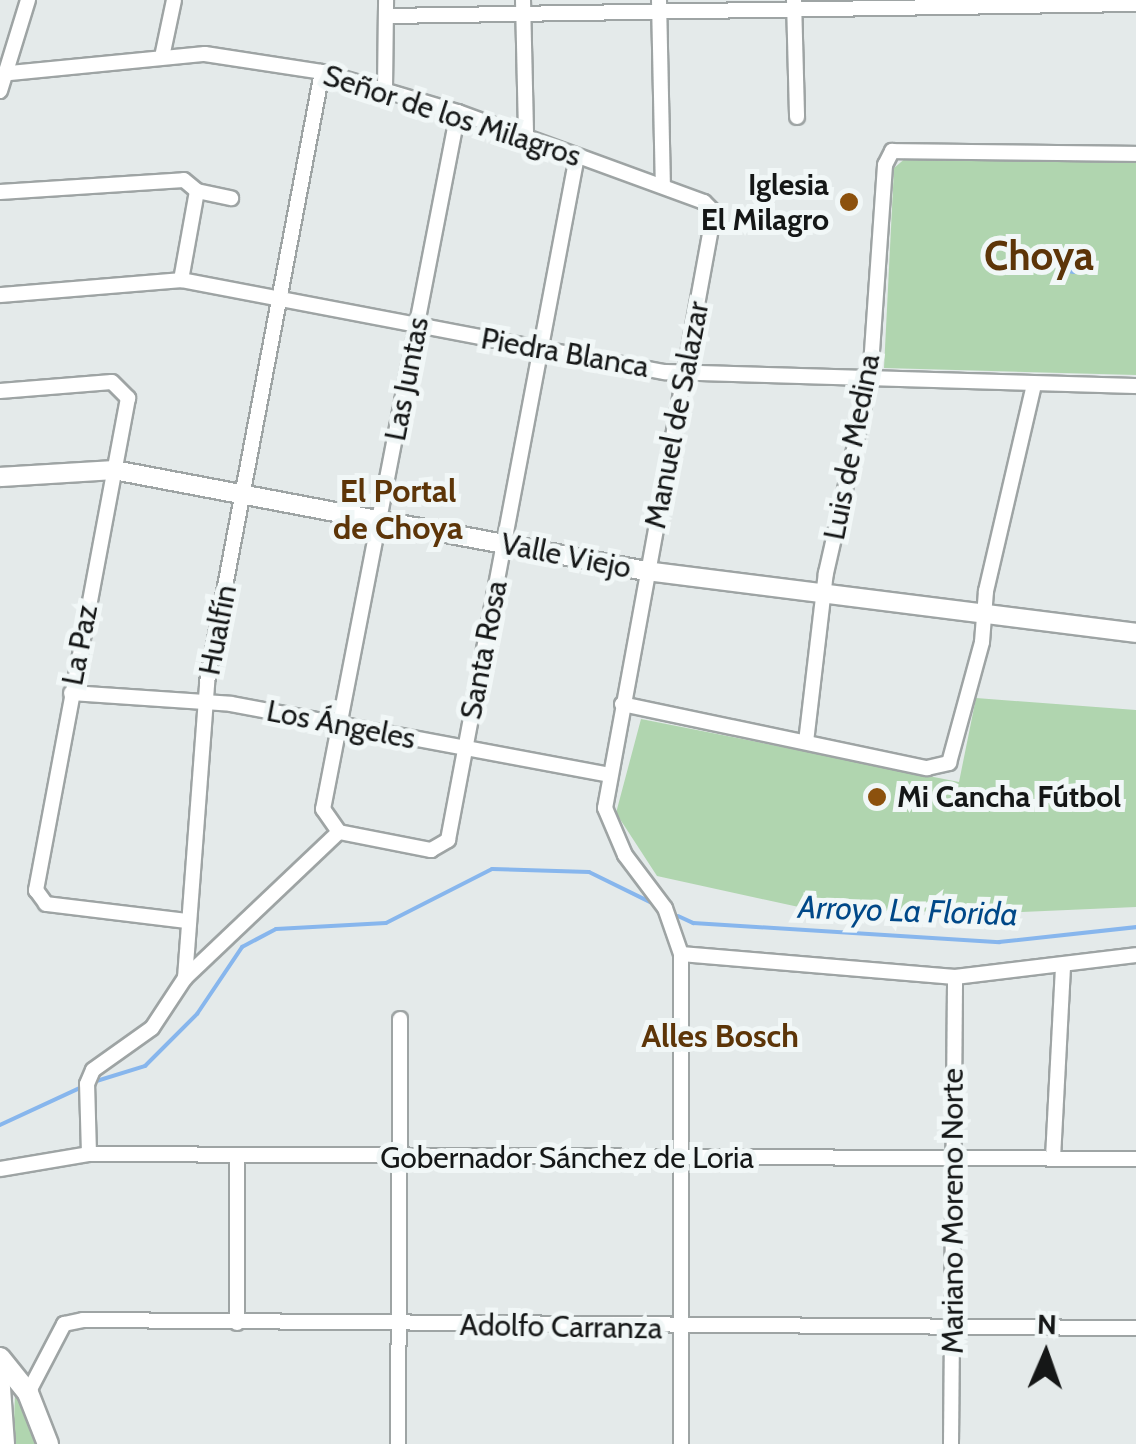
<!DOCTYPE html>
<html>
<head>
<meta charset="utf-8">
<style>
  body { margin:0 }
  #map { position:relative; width:1136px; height:1444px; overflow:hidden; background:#e4eaea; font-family:Cabin,sans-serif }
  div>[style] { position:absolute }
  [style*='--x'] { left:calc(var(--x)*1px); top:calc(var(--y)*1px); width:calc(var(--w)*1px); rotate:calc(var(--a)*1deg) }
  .green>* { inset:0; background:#b0d5af }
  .water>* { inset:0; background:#87b6ed }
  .round { border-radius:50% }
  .stream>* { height:4px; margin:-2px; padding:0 2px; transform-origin:2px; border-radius:2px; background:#87b6ed }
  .roads { filter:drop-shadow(2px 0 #9ea4a4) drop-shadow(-2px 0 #9ea4a4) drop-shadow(0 2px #9ea4a4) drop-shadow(0 -2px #9ea4a4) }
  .minor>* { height:14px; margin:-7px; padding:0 7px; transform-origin:7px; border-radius:7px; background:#fff }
  .tertiary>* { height:18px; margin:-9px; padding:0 9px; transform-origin:9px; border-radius:9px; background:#fff }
  .secondary>* { height:20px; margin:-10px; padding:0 10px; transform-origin:10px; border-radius:10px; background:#fff }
  .dots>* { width:28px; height:28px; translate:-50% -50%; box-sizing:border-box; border:5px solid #f1f7f7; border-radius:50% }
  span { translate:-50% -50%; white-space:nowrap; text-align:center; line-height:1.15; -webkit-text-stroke:10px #f1f7f7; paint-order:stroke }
  .street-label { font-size:30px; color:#151717 }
  .poi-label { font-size:30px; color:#151717; font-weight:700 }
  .right { translate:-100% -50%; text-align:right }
  .left { translate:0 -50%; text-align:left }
  .neighbourhood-label { font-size:32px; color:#5d3508; font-weight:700 }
  .water-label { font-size:32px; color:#004888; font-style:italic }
  .district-label { font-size:40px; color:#5d3508; font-weight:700 }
  .north { position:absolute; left:996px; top:1304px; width:100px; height:100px; -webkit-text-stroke:8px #f1f7f7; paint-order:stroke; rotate:2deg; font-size:28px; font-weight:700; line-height:40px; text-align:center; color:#151717 }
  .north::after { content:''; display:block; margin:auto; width:35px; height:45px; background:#151717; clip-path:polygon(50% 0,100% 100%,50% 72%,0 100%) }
</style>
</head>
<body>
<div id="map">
  <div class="green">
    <i style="clip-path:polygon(907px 157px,1136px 162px,1136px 375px,884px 368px,894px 168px)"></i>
    <i style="clip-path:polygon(976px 698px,1136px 710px,1136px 907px,996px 913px,808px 909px,657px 876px,616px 813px,641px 719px,959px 782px)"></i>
    <i style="clip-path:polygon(15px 1396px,24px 1406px,40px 1444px,13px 1444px)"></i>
  </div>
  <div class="water">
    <i class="round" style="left:1061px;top:248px;width:26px;height:26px"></i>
  </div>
  <div class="stream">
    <i style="--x:678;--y:916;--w:17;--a:25"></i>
    <i style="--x:693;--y:923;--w:307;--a:3.6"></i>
    <i style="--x:999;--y:942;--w:138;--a:-6.2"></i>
    <i style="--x:90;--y:1083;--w:58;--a:-17.2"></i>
    <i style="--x:145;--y:1066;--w:74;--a:-45"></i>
    <i style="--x:197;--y:1014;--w:81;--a:-56.1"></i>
    <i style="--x:242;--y:947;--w:38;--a:-28"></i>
    <i style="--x:276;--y:929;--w:110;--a:-3.1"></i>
    <i style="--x:386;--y:923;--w:119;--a:-27"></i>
    <i style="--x:492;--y:869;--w:97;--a:1.8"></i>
    <i style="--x:589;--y:872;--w:70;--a:26.2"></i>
    <i style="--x:0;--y:1125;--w:90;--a:-24.9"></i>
  </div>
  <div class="roads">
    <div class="minor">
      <i style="--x:523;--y:0;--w:136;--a:88.7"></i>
      <i style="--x:659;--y:0;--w:186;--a:88.8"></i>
      <i style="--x:794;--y:0;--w:117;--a:88.5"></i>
      <i style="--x:386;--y:16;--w:750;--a:-0.92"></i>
      <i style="--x:162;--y:57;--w:58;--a:-78.1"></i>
      <i style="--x:0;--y:74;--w:206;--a:-5.6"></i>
      <i style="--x:205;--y:54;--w:118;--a:8.7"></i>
      <i style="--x:322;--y:72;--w:142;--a:16.4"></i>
      <i style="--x:458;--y:112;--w:262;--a:20.1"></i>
      <i style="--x:704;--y:202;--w:14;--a:45"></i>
      <i style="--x:714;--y:212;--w:606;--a:100.36"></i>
      <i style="--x:605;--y:808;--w:51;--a:66.9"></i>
      <i style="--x:625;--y:855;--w:66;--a:53"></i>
      <i style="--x:665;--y:908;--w:49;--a:70.8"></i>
      <i style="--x:681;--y:954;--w:490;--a:90"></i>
      <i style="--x:385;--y:88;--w:88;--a:-89.3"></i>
      <i style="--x:0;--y:91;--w:95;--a:-72.9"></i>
      <i style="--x:458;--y:112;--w:710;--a:100.96"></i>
      <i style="--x:323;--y:809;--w:28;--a:55"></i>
      <i style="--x:339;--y:832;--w:94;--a:11.1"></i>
      <i style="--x:431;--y:850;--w:20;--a:-30"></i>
      <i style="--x:448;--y:840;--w:696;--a:-79.32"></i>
      <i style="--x:0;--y:192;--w:184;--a:-3.7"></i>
      <i style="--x:184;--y:180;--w:17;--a:40"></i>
      <i style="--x:197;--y:191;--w:35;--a:12"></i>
      <i style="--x:181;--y:280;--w:90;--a:-79.8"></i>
      <i style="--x:0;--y:295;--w:182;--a:-4.7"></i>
      <i style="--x:181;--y:280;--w:493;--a:10.8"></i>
      <i style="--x:665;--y:372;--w:471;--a:1.7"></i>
      <i style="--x:0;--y:391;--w:112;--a:-4.6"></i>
      <i style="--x:112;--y:382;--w:23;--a:45"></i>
      <i style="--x:128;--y:398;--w:501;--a:100.59"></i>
      <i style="--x:36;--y:890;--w:17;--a:54"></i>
      <i style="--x:46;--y:904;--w:141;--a:6.9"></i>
      <i style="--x:71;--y:693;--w:160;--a:3.9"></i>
      <i style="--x:231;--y:704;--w:385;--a:10.6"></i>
      <i style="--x:622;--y:704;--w:312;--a:11.9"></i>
      <i style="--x:927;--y:768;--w:23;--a:-13"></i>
      <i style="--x:949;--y:763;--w:125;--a:-74.7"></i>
      <i style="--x:982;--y:642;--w:51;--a:-85.5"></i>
      <i style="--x:986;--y:591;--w:212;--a:-76.9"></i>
      <i style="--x:806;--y:742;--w:170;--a:-83.3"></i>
      <i style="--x:826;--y:573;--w:198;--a:-77.2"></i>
      <i style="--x:870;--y:380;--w:216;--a:-86"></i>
      <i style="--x:885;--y:165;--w:16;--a:-63"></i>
      <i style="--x:892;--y:151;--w:244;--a:0.7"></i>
      <i style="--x:681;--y:954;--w:275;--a:4.8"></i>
      <i style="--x:955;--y:977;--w:182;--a:-6.9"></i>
      <i style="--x:185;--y:978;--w:212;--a:-43.5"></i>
      <i style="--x:89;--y:1154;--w:70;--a:-91.6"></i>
      <i style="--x:87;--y:1084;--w:15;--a:-67"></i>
      <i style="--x:93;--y:1070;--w:72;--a:-35.4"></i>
      <i style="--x:152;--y:1028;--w:60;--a:-56.6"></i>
      <i style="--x:185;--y:978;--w:297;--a:-85.7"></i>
      <i style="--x:207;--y:682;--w:621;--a:-79.32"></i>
      <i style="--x:1053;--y:1158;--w:191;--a:-87"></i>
      <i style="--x:0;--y:1169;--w:90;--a:-9.6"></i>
      <i style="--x:89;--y:1154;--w:1047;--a:0.27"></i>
      <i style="--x:237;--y:1323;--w:168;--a:-90"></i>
      <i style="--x:1;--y:1360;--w:84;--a:85.9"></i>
      <i style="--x:28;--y:1393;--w:78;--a:-62.4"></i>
      <i style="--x:64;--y:1324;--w:19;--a:-12"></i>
      <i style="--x:83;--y:1320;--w:1053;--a:0.44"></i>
      <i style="--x:398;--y:1444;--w:425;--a:-89.7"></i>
      <i style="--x:951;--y:1444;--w:467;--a:-89.5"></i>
    </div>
    <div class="tertiary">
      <i style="--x:0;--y:477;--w:114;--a:-3.5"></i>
      <i style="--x:114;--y:470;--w:542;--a:10.75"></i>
      <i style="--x:646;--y:571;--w:494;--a:7.2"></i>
    </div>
    <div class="secondary">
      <i style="--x:0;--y:1358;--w:45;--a:51.3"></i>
      <i style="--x:28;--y:1393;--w:55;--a:68.6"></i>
    </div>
  </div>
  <div class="dots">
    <i style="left:849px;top:202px;background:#8c510d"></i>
    <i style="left:877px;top:797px;background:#8c510d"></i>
  </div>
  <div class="street-label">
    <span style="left:452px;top:116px;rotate:18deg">Señor de los Milagros</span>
    <span style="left:565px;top:353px;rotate:10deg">Piedra Blanca</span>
    <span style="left:407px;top:379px;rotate:-79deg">Las Juntas</span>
    <span style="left:677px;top:415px;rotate:-79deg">Manuel de Salazar</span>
    <span style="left:852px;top:447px;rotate:-79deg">Luis de Medina</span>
    <span style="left:566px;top:556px;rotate:11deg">Valle Viejo</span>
    <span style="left:218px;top:630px;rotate:-79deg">Hualfín</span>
    <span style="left:80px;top:645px;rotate:-79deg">La Paz</span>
    <span style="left:484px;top:650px;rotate:-79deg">Santa Rosa</span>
    <span style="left:341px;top:725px;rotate:11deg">Los Ángeles</span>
    <span style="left:567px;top:1158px">Gobernador Sánchez de Loria</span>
    <span style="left:953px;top:1211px;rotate:-90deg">Mariano Moreno Norte</span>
    <span style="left:561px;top:1327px;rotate:1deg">Adolfo Carranza</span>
  </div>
  <div class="poi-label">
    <span class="right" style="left:829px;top:202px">Iglesia<br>El Milagro</span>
    <span class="left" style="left:897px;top:797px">Mi Cancha Fútbol</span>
  </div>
  <div class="neighbourhood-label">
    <span style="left:398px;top:510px">El Portal<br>de Choya</span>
    <span style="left:720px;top:1036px">Alles Bosch</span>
  </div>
  <div class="water-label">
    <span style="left:908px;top:911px;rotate:2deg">Arroyo La Florida</span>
  </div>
  <div class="district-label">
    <span style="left:1039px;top:256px">Choya</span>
  </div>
  <div class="north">N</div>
</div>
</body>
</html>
